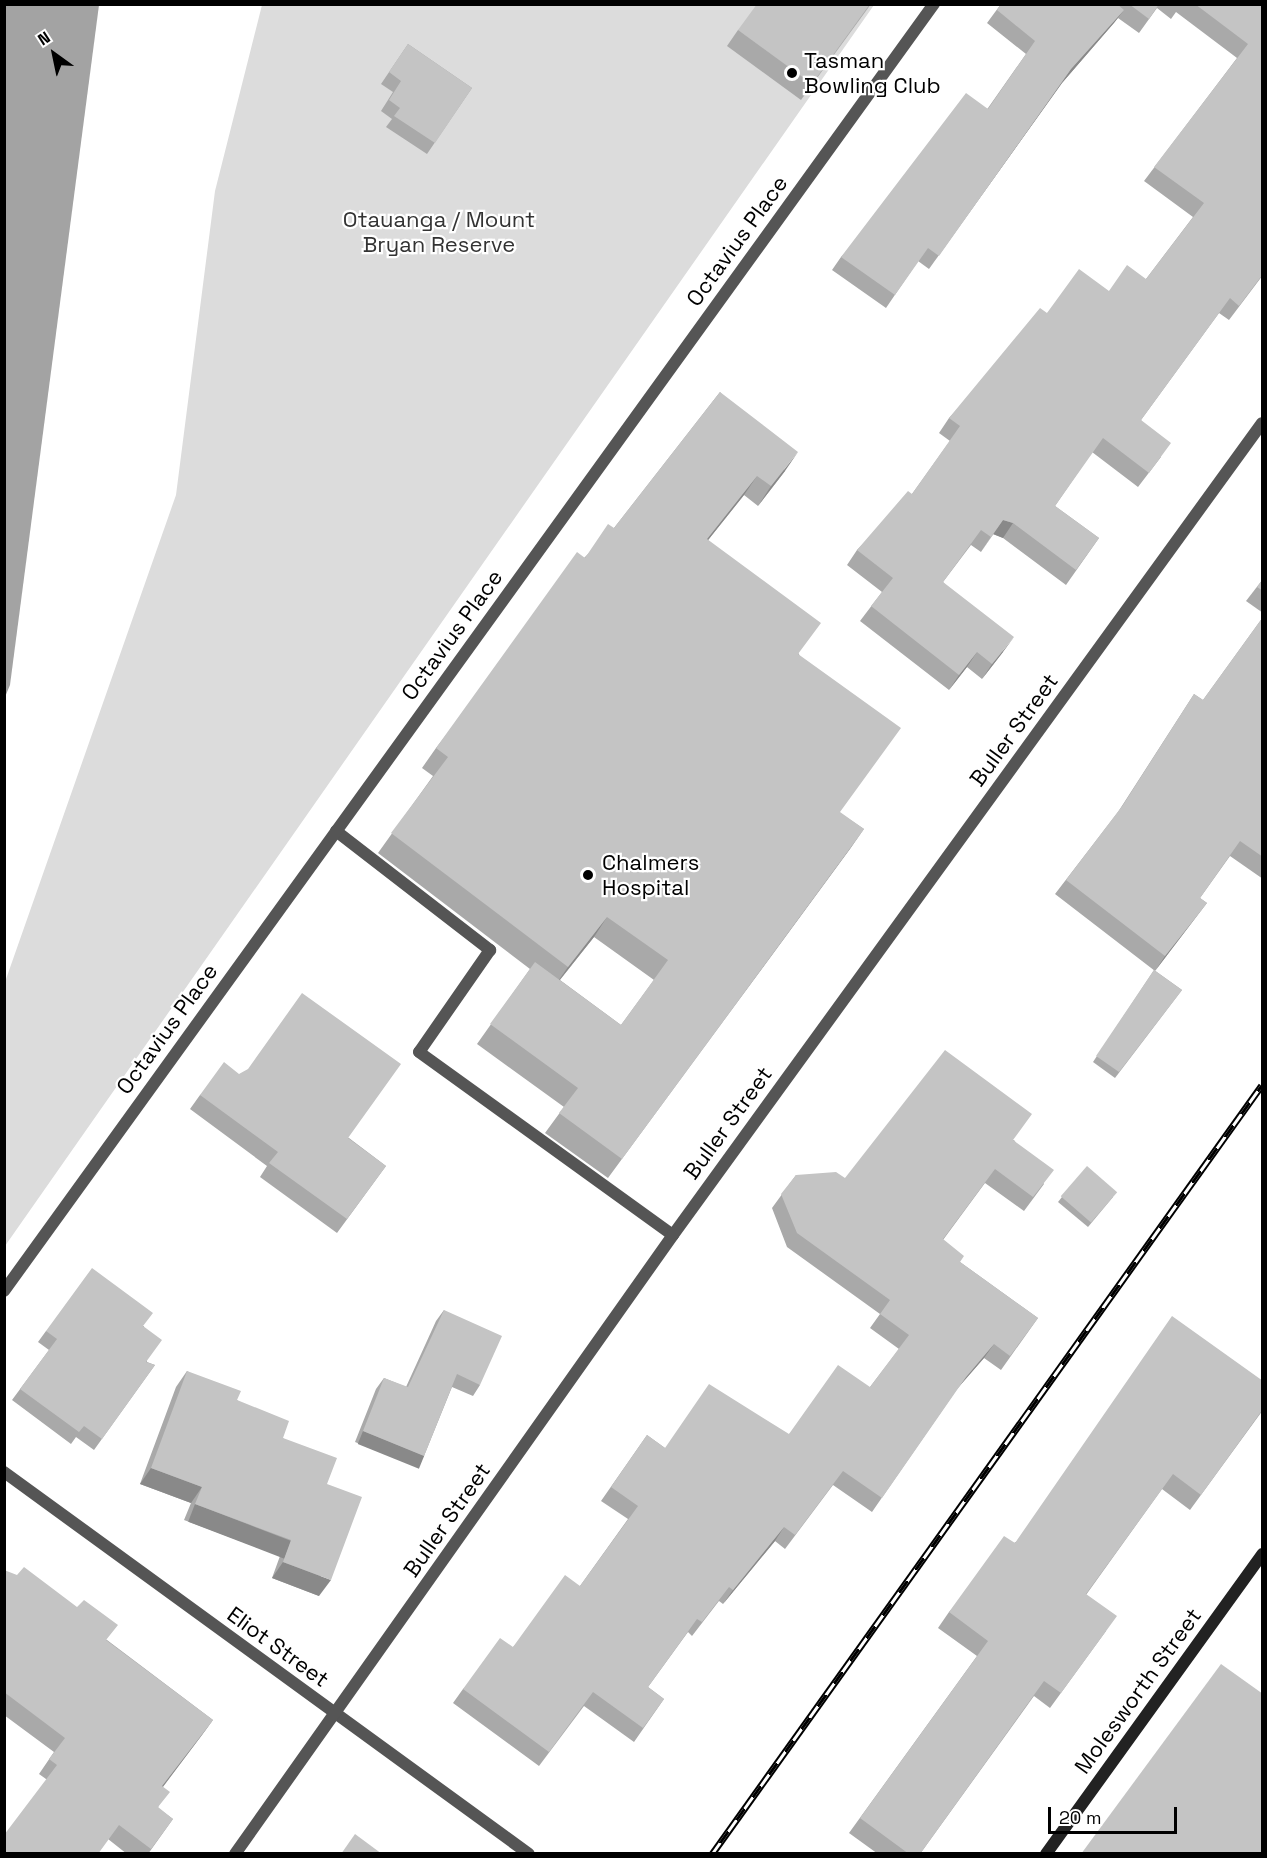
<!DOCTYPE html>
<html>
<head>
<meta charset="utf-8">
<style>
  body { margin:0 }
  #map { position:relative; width:1267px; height:1858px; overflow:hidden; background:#fff; font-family:"Space Grotesk",sans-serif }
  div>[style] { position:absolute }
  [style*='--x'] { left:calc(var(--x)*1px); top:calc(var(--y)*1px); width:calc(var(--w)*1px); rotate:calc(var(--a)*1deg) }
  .green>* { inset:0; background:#dcdcdc }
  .water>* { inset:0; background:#a3a3a3 }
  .lane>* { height:12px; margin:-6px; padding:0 6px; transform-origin:6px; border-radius:6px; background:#555 }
  .street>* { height:12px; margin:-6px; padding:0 6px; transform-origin:6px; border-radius:6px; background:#555 }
  .secondary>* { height:12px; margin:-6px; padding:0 6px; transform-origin:6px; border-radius:6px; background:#222 }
  .rail>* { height:7px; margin-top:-3.5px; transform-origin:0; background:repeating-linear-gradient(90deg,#fff 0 14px,#000 0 28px); box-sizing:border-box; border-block:2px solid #000 }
  .wall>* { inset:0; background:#a9a9a9 }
  .shaded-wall>* { inset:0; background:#898989; transform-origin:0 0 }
  .building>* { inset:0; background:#c4c4c4; transform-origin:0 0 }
  .dots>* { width:16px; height:16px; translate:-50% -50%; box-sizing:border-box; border:3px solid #fff; border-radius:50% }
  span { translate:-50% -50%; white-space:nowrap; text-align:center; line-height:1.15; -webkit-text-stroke:4.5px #fff; paint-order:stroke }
  .poi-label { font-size:22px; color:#000 }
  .left { translate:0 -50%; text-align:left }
  .park-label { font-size:22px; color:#333 }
  .street-label { font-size:22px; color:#000 }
  .frame { position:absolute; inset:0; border:6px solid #000; pointer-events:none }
  .north { position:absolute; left:24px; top:24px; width:60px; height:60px; -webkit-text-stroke:4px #fff; paint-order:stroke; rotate:327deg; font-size:16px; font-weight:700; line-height:24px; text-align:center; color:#000 }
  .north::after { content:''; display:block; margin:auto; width:21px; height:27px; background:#000; clip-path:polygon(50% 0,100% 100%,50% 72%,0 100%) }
  .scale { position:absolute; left:1048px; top:1807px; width:129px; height:27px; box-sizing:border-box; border:3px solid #000; border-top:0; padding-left:8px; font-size:18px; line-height:21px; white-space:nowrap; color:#000; -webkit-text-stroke:4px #fff; paint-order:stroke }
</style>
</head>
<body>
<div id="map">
  <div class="green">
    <i style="clip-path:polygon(262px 5px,874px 5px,5px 1246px,5px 982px,176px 495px,215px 191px)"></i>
  </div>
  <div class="water">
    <i style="clip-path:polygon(5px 4px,99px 5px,10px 685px,5px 697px)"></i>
  </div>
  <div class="lane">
    <i style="--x:336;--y:831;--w:195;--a:37.7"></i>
    <i style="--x:490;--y:950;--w:124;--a:124.8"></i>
    <i style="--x:419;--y:1052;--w:313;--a:35.8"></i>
  </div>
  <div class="street">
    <i style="--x:4;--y:1291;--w:1588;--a:-54.15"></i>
    <i style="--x:4;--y:1472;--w:649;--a:36.04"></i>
    <i style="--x:235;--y:1854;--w:758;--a:-54.72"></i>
    <i style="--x:673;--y:1235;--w:1003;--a:-54.04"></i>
  </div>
  <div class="secondary">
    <i style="--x:1046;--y:1854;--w:370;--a:-54.2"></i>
  </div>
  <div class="rail">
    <i style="--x:712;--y:1854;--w:945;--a:-54.43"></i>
  </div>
  <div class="wall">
    <i style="clip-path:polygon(871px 4px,801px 100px,727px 46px,738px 30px)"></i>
    <i style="clip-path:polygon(1001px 4px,1263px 4px,1263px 275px,1229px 320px,1219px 313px,1141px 420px,1161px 457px,1138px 487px,1092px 452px,1055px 506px,1099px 538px,1066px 585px,1003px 538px,993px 534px,981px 552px,971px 545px,943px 582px,1003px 652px,982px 679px,967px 667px,949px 690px,860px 621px,882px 592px,847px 565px,857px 550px,912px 494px,950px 441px,939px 433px,949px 418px,1047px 313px,1109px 291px,1146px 279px,1193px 217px,1144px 181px,1237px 58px,1176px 12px,1171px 19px,1157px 8px,1139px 33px,1118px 18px,1062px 83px,929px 269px,918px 261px,886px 308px,832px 270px,841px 257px,988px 108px,1026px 54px,987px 23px)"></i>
    <i style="clip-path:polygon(408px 44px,472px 88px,427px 154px,386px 127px,392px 119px,381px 111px,393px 92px,381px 84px)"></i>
    <i style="clip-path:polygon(evenodd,720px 392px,785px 471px,758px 506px,744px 495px,708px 540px,799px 654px,840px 813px,864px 829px,608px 1178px,545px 1133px,564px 1107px,477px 1044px,530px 969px,378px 853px,433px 776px,422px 768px,436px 748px,584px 558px,614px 528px,720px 392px,594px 937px,654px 980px,621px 1025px,560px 980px,594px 937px)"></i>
    <i style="clip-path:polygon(1263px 579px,1263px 613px,1246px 601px)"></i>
    <i style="clip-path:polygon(1263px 617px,1263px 879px,1230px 856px,1200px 898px,1207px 903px,1155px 971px,1055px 894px,1118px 812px,1194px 694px,1203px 700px)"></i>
    <i style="clip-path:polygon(1154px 970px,1182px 990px,1115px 1078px,1093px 1062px)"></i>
    <i style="clip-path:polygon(239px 1074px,349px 1138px,386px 1166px,337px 1233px,260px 1177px,267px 1166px,190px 1109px,200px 1095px)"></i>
    <i style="clip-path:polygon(1014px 1140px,1044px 1184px,1024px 1211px,985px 1183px,943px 1240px,960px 1262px,1038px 1318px,1001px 1370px,984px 1358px,957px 1389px,872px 1512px,833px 1485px,785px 1549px,775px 1541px,723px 1604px,719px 1601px,692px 1636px,688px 1632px,648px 1687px,664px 1699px,634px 1742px,584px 1706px,539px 1766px,453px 1703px,463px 1689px,513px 1647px,580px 1586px,628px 1519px,601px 1501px,647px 1435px,665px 1448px,789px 1434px,870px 1387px,899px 1349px,870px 1328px,880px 1314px,787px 1247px,772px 1208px,796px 1175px,845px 1178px)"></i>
    <i style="clip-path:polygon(1062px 1197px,1113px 1197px,1088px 1227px,1058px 1202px)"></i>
    <i style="clip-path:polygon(444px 1310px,480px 1385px,473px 1396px,452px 1387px,424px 1456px,417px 1467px,355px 1442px,376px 1389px,384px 1378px,406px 1387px,436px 1321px)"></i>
    <i style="clip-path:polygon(144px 1326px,147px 1362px,155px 1365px,94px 1450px,76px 1437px,71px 1444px,12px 1400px,49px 1350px,38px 1342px,46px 1331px)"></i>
    <i style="clip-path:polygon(187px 1371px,237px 1400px,283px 1438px,327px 1484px,319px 1596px,272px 1578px,280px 1556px,184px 1520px,191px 1503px,140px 1484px,176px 1387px)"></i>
    <i style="clip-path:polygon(1263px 1410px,1190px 1510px,1162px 1489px,1086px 1595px,1106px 1631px,1050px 1708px,1034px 1696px,920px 1854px,878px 1854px,849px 1833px,977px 1656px,938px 1628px,949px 1612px,1014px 1543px)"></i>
    <i style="clip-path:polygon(4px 1570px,107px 1640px,213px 1720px,163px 1787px,158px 1808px,173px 1819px,148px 1854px,127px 1854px,108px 1839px,46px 1779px,39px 1774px,54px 1752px,4px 1715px)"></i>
  </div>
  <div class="shaded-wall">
    <i style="clip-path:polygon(1124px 10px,1114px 23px,1062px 83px,929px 269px,1071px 69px)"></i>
    <i style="clip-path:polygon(798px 452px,785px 471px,758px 506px,771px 486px)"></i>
    <i style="clip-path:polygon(757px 476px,744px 495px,693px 559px,707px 539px)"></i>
    <i style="clip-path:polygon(1003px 520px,1013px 523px,1003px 538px,993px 534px,981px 552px)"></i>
    <i style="clip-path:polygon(1014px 637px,1003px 652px,982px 679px,992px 664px)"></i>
    <i style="clip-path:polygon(977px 652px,967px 667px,949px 690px,959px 675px)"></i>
    <i style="clip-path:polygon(864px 829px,850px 849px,608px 1178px,622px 1159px)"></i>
    <i style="clip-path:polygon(1207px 903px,1196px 917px,1155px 971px,1165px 956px)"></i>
    <i style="clip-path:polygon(607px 917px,594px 937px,554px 987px,568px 967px)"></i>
    <i style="clip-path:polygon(994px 1344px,984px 1358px,956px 1390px,966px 1377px)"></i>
    <i style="left:363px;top:1431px;width:66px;height:14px;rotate:22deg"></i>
    <i style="clip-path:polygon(151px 1468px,202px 1487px,191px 1503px,140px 1484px)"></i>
    <i style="left:195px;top:1504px;width:103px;height:19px;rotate:21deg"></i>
    <i style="clip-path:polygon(784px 1527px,775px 1541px,723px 1604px,733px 1590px)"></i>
    <i style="clip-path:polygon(283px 1562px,331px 1580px,319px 1596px,272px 1578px)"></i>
    <i style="clip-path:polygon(213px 1720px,202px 1735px,152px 1801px,162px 1786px)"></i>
  </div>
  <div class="building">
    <i style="clip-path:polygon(757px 4px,870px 4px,812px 84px,738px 30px)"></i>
    <i style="clip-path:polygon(1001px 4px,1117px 4px,1124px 10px,1071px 69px,939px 256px,928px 248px,895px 295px,841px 257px,966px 93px,988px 109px,1035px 41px,997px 10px)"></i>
    <i style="clip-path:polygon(1129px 4px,1159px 4px,1149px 19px)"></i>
    <i style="clip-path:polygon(1195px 4px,1263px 4px,1263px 274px,1239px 306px,1230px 298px,1141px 420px,1171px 443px,1149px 473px,1103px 438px,1055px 506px,1099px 538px,1076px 570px,1013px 523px,1003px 520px,991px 537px,981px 530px,943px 582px,1014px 637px,992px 664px,977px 652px,959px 675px,871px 606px,893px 578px,857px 550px,908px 491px,912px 494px,960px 426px,949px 418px,1040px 308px,1047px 313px,1079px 269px,1109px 291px,1127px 265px,1146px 279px,1204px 203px,1154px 167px,1248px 44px)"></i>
    <i style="clip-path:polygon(408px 44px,472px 88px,435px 143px,394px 116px,400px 108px,389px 100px,401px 81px,389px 72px)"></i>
    <i style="clip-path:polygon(720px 392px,798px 452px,771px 486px,757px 476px,707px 539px,821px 623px,798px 654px,901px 728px,840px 812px,864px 829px,622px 1159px,559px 1113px,578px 1088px,490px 1024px,535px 962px,621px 1025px,668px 960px,607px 917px,568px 967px,391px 833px,448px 757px,436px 748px,577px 552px,585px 558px,608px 524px,614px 528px)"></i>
    <i style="clip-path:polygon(1263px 579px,1263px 591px,1257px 587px)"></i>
    <i style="clip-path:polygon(1263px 617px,1263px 857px,1240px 841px,1200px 898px,1207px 903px,1165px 956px,1066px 880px,1123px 805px,1194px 694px,1203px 700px)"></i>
    <i style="clip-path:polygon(1154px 970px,1182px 990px,1119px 1072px,1096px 1056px)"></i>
    <i style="clip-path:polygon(302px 993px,401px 1064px,348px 1138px,386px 1166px,347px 1219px,269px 1163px,278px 1152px,200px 1095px,224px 1062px,239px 1074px,248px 1069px)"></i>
    <i style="clip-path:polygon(945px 1050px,1032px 1114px,1013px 1140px,1054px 1170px,1033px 1197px,995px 1169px,943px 1239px,964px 1256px,960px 1262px,1038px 1318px,1010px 1356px,994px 1344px,966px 1377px,882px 1498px,843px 1471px,795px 1535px,784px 1527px,733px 1590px,729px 1587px,702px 1622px,697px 1619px,648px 1687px,664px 1699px,643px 1728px,593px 1692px,549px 1752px,463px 1689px,500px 1638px,513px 1647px,565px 1575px,580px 1586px,638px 1506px,611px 1487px,647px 1435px,665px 1448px,709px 1384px,789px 1434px,838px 1365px,870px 1387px,909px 1335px,880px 1314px,890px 1300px,797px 1233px,781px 1194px,796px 1175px,836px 1172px,845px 1178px)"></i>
    <i style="left:1087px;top:1166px;width:40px;height:40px;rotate:41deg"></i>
    <i style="clip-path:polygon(92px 1268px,153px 1313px,143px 1326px,162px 1340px,146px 1362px,155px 1365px,102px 1439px,84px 1426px,79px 1432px,20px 1389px,57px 1339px,46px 1331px)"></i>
    <i style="clip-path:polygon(444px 1310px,502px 1336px,480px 1385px,457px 1374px,424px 1456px,363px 1431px,384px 1378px,408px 1387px)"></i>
    <i style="clip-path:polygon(1172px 1316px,1263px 1381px,1263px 1409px,1201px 1495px,1173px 1474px,1086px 1594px,1117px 1616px,1061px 1693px,1044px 1681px,920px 1854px,909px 1854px,860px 1818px,988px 1641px,949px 1612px,1004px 1536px,1015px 1543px)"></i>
    <i style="clip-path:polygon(187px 1371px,241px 1391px,237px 1400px,289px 1421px,283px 1438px,337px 1458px,327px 1484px,362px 1497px,331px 1580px,283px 1562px,291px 1540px,195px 1504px,202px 1487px,151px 1468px)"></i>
    <i style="clip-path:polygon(24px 1567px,77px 1607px,84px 1600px,118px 1625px,106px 1640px,213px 1720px,162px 1786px,170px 1792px,158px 1807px,173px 1819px,151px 1849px,119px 1825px,98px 1854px,4px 1854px,4px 1835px,57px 1765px,49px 1759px,65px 1738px,4px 1692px,4px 1570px,17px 1575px)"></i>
    <i style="clip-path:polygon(1221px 1664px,1263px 1694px,1263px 1854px,1081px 1854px)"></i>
    <i style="clip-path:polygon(355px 1834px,382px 1854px,341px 1854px)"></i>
  </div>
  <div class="dots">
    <i style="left:792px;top:73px;background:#000"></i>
    <i style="left:588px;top:875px;background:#000"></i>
  </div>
  <div class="poi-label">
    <span class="left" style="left:804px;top:73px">Tasman<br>Bowling Club</span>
    <span class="left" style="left:602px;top:875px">Chalmers<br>Hospital</span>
  </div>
  <div class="park-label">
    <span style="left:439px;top:232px">Otauanga / Mount<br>Bryan Reserve</span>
  </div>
  <div class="street-label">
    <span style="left:737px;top:241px;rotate:-54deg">Octavius Place</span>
    <span style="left:452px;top:635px;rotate:-54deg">Octavius Place</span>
    <span style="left:1014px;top:730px;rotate:-54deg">Buller Street</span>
    <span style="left:167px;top:1029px;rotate:-54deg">Octavius Place</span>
    <span style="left:728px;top:1123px;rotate:-54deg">Buller Street</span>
    <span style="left:447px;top:1520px;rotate:-55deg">Buller Street</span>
    <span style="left:278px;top:1647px;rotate:36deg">Eliot Street</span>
    <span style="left:1138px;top:1691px;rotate:-54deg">Molesworth Street</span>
  </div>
  <div class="frame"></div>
  <div class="north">N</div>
  <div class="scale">20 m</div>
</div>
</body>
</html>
